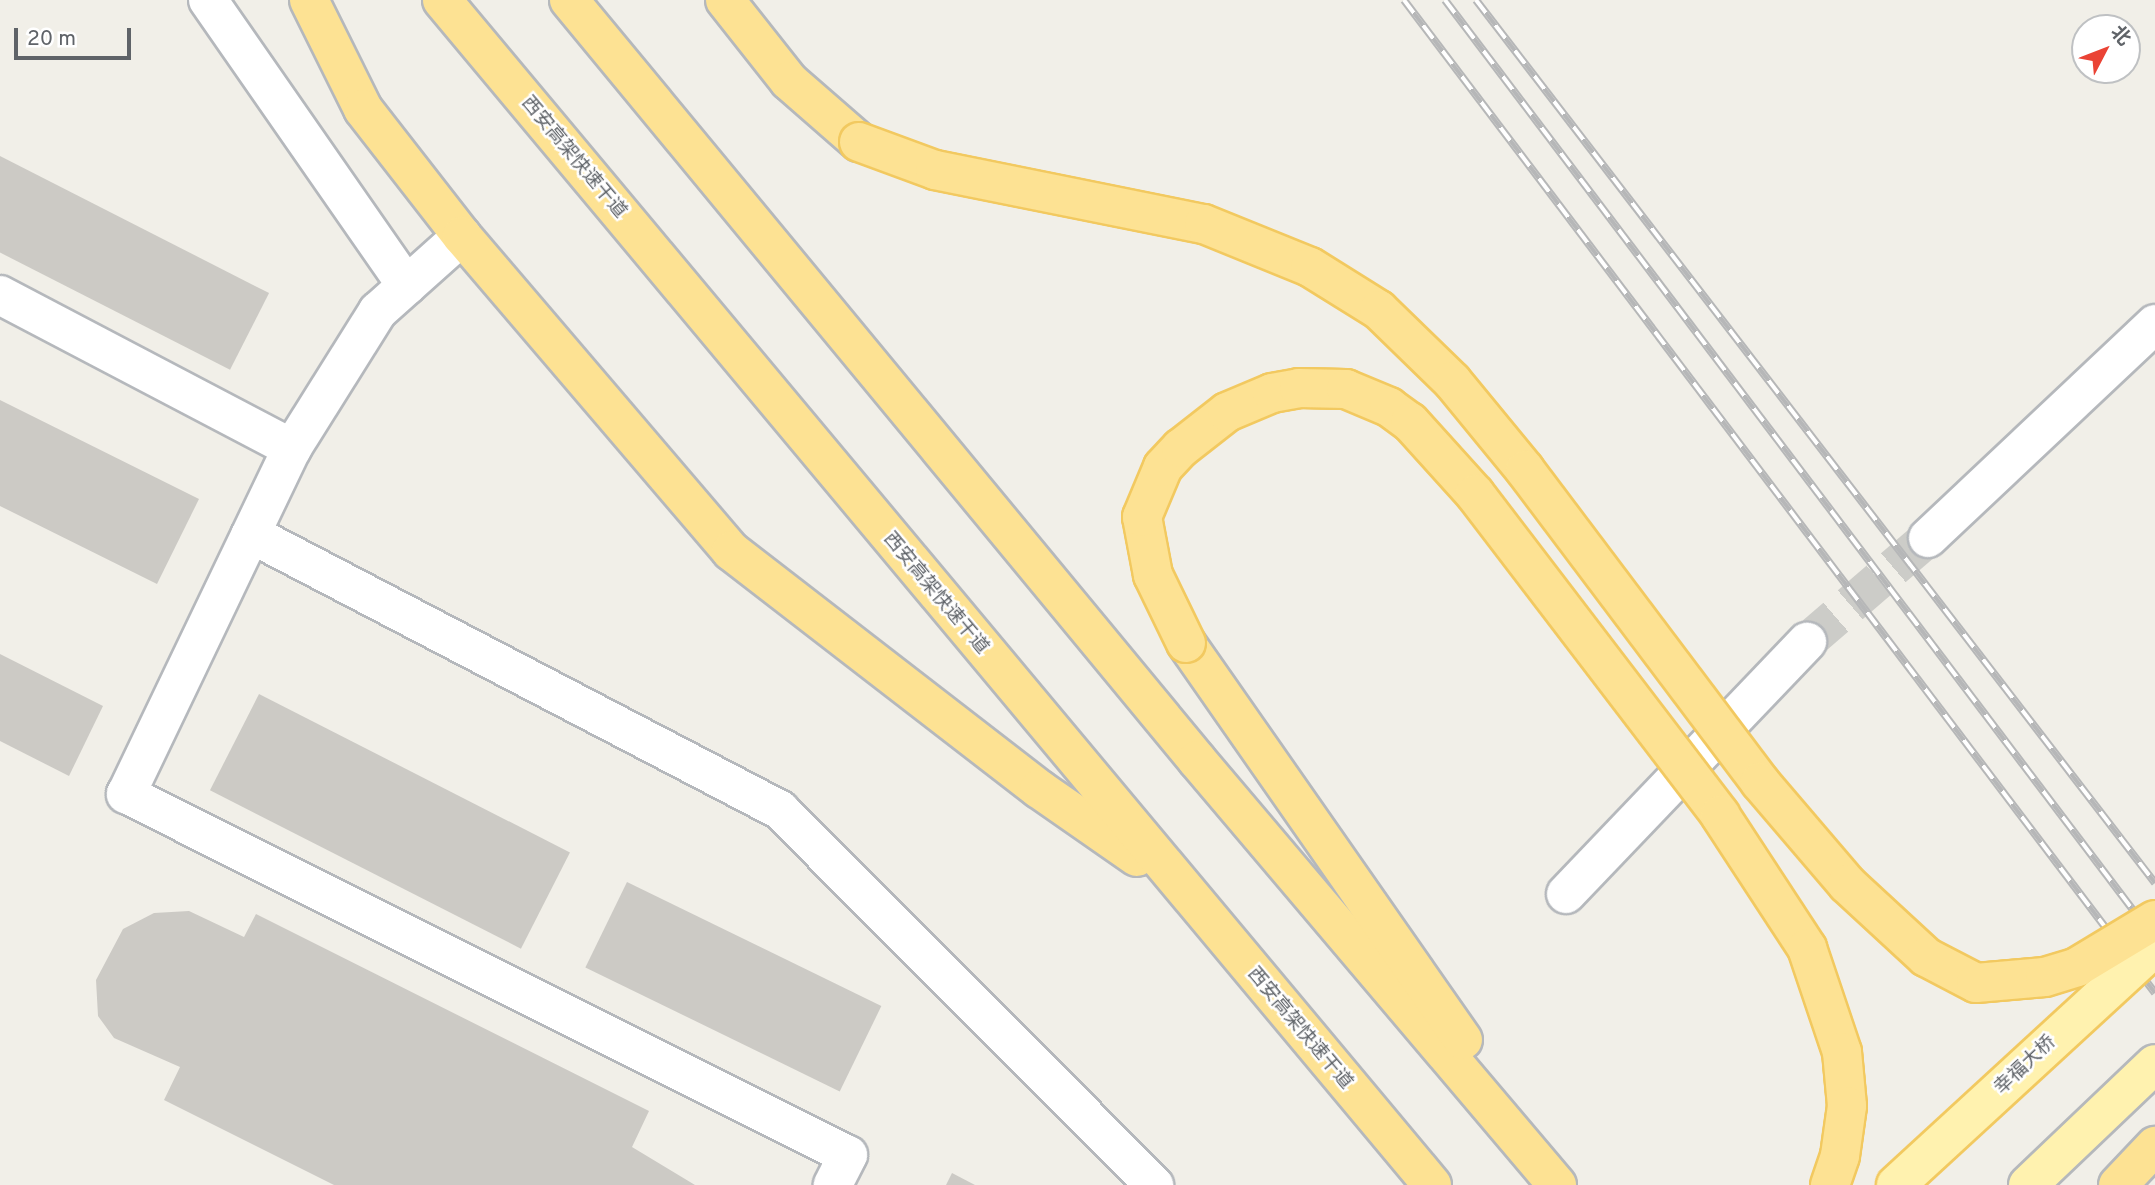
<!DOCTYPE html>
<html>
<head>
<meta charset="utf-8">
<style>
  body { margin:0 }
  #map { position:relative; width:2155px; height:1185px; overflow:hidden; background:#f1efe8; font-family:Overpass,"Noto Sans SC",sans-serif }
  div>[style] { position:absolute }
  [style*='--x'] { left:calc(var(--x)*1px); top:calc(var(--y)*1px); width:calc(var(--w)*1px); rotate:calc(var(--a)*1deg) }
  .building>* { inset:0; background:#cccac5; transform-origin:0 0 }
  .minor-tunnel>* { height:38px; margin-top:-19px; transform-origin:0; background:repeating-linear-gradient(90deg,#ccccc8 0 38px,transparent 0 57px) }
  .roads { filter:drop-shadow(2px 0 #b5b8bc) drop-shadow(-2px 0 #b5b8bc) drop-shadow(0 2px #b5b8bc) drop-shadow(0 -2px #b5b8bc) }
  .minor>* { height:38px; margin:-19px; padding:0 19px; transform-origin:19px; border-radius:19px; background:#fff }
  .major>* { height:38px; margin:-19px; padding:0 19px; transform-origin:19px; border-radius:19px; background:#fff2af }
  .highway>* { height:38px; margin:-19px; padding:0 19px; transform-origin:19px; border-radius:19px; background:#fde293 }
  .rail>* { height:8px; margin-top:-4px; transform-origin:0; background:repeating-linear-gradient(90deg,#fff 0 16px,#b6b7b8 0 32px); box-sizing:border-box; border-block:2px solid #b6b7b8 }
  .bridges { filter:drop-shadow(2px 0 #f2c960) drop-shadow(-2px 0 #f2c960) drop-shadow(0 2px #f2c960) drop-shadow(0 -2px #f2c960) }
  .major-bridge>* { height:38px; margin:-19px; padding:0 19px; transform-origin:19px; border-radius:19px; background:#fff2af }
  .highway-bridge>* { height:38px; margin:-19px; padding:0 19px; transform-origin:19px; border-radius:19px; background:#fde293 }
  span { translate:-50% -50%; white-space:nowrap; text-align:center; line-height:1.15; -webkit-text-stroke:5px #fff; paint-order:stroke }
  .street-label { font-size:19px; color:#5f6368 }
  .north { position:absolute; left:2071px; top:14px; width:70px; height:70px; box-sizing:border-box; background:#fff; border:2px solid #bfc1c3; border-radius:50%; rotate:48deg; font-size:19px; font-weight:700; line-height:28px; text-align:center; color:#5f6368 }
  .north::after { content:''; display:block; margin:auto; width:24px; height:32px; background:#ea4335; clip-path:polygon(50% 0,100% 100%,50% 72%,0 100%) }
  .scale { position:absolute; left:14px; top:28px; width:117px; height:32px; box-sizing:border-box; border:4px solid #5f6368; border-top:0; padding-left:9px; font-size:21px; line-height:24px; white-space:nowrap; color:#5f6368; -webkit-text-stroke:5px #fff; paint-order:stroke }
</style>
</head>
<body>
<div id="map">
  <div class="building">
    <i style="left:0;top:156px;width:302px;height:86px;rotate:27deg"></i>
    <i style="clip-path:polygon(0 400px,199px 499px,157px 584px,0 506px)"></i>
    <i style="clip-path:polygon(0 654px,103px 706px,69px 776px,0 741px)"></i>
    <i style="left:259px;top:694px;width:349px;height:108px;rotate:27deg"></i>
    <i style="left:627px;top:882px;width:283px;height:95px;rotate:26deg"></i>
    <i style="clip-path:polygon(189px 911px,244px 937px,256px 914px,649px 1111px,632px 1147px,695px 1185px,334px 1185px,164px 1100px,180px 1067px,114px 1038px,98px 1016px,96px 980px,123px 929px,154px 913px)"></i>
    <i style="clip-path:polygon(952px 1173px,975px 1185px,946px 1185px)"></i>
  </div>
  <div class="minor-tunnel">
    <i style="--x:1807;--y:642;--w:160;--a:-40.7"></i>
  </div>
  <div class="roads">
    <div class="minor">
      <i style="--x:208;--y:0;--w:348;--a:55.2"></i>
      <i style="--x:462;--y:236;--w:113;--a:138.2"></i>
      <i style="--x:378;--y:311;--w:162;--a:122.1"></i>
      <i style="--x:292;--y:448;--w:384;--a:115.6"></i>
      <i style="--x:126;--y:794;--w:807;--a:26.57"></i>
      <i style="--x:848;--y:1155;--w:34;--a:117"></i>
      <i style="--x:0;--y:295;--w:330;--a:27.7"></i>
      <i style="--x:251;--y:534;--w:597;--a:27.55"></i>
      <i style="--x:780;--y:810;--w:530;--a:45.08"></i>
      <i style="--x:1928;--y:538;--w:312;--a:-43.3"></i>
      <i style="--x:1566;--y:894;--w:349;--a:-46.3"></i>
    </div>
    <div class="major">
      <i style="--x:2028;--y:1185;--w:175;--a:-43.6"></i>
    </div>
    <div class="highway">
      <i style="--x:309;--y:0;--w:122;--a:63.6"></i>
      <i style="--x:363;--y:109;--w:161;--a:52.1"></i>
      <i style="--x:462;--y:236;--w:414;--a:49.5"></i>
      <i style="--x:731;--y:551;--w:389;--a:37.7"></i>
      <i style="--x:1039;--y:789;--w:119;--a:34.8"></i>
      <i style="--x:442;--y:0;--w:1544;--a:50.12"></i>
      <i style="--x:569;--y:0;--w:986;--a:50.43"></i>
      <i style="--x:1197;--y:760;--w:557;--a:49.73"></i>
      <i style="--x:725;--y:0;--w:103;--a:51.7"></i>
      <i style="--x:789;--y:81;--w:93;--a:41.1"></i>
      <i style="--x:1186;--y:643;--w:484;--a:55.1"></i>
      <i style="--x:2118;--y:1185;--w:54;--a:-46.5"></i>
    </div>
  </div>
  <div class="rail">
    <i style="--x:1404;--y:0;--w:1245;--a:52.9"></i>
    <i style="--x:1445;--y:0;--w:1177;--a:52.91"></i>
    <i style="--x:1476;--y:0;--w:1114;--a:52.44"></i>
  </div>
  <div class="bridges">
    <div class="major-bridge">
      <i style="--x:1896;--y:1185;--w:352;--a:-42.6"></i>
    </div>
    <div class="highway-bridge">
      <i style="--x:859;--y:142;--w:81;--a:20.2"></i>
      <i style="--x:935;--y:170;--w:274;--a:11.4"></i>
      <i style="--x:1204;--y:224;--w:114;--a:22.1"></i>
      <i style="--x:1310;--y:267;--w:81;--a:31.9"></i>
      <i style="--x:1379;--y:310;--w:102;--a:44.2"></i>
      <i style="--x:1452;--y:381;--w:115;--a:50.6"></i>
      <i style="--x:1525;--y:470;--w:391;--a:53"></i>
      <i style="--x:1760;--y:782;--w:134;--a:49.5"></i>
      <i style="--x:1847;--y:884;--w:108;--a:42.7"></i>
      <i style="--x:1926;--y:957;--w:56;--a:27.5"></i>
      <i style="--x:1976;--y:983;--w:69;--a:-5"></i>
      <i style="--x:2045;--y:977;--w:34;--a:-17"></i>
      <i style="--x:2077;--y:967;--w:91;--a:-31.1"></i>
      <i style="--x:1186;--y:643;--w:76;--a:-115.9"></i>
      <i style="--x:1153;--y:575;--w:59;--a:-100.7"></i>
      <i style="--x:1142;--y:517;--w:54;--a:-67.2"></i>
      <i style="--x:1163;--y:467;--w:26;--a:-47"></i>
      <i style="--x:1181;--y:448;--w:58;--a:-38"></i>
      <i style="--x:1227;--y:412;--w:49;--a:-22.9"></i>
      <i style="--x:1272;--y:393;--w:27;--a:-10"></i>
      <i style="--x:1299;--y:388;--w:47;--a:1.2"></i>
      <i style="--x:1346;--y:389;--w:47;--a:22.7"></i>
      <i style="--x:1389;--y:407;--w:26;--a:36"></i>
      <i style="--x:1410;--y:422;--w:97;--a:47.9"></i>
      <i style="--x:1475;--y:494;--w:404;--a:52.6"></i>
      <i style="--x:1720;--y:815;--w:159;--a:56.8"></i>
      <i style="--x:1807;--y:948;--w:110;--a:71.4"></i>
      <i style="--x:1842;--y:1052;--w:54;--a:84.7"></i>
      <i style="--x:1847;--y:1106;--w:50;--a:98"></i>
      <i style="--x:1840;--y:1156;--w:31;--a:109"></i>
    </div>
  </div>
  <div class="street-label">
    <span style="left:573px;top:158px;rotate:50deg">西安高架快速干道</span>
    <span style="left:935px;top:594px;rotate:50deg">西安高架快速干道</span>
    <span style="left:1299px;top:1029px;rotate:50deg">西安高架快速干道</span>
    <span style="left:2026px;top:1066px;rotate:-43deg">幸福大桥</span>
  </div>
  <div class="north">北</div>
  <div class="scale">20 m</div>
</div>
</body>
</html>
